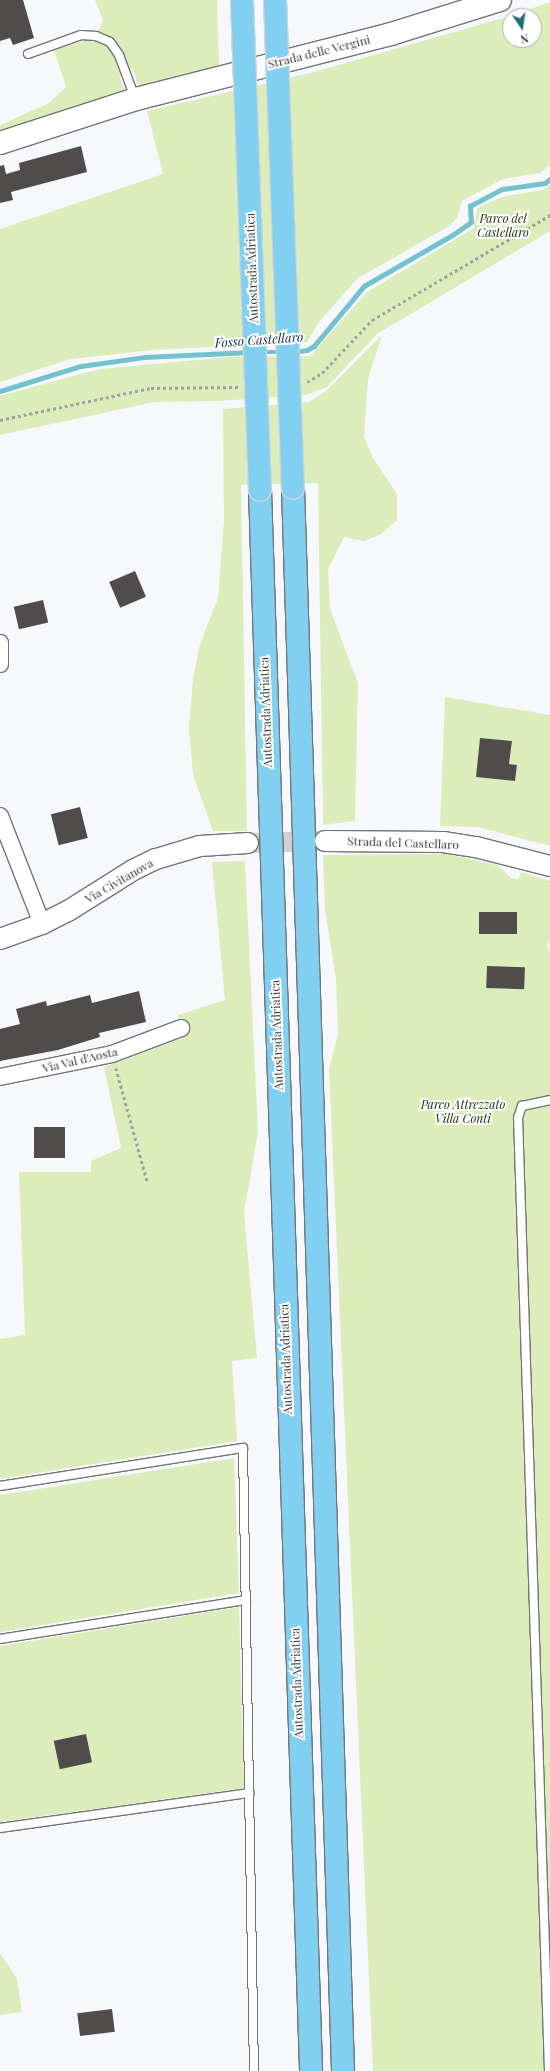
<!DOCTYPE html>
<html>
<head>
<meta charset="utf-8">
<style>
  body { margin:0 }
  #map { position:relative; width:550px; height:2071px; overflow:hidden; background:#f7f8fc; font-family:"Playfair Display",serif }
  div>[style] { position:absolute }
  [style*='--x'] { left:calc(var(--x)*1px); top:calc(var(--y)*1px); width:calc(var(--w)*1px); rotate:calc(var(--a)*1deg) }
  .green>* { inset:0; background:#dbedbb }
  .stream>* { height:4.5px; margin:-2.25px; padding:0 2.25px; transform-origin:2.25px; border-radius:2.25px; background:#75c2cf }
  .building>* { inset:0; background:#504c4c; transform-origin:0 0 }
  .tertiary-tunnel>* { height:20px; margin-top:-10px; transform-origin:0; background:repeating-linear-gradient(90deg,#d1d1d5 0 20px,transparent 0 30px) }
  .path>* { height:2.5px; margin-top:-1.25px; transform-origin:0; background:repeating-linear-gradient(90deg,#a0a1a4 0 3px,transparent 0 6px) }
  .roads { filter:drop-shadow(1px 0 #737477) drop-shadow(-1px 0 #737477) drop-shadow(0 1px #737477) drop-shadow(0 -1px #737477) }
  .service>* { height:8px; margin:-4px; padding:0 4px; transform-origin:4px; border-radius:4px; background:#fff }
  .minor>* { height:16px; margin:-8px; padding:0 8px; transform-origin:8px; border-radius:8px; background:#fff }
  .tertiary>* { height:20px; margin:-10px; padding:0 10px; transform-origin:10px; border-radius:10px; background:#fff }
  .secondary>* { height:22px; margin:-11px; padding:0 11px; transform-origin:11px; border-radius:11px; background:#fff }
  .motorway>* { height:22px; margin:-11px; padding:0 11px; transform-origin:11px; border-radius:11px; background:#81d0f2 }
  .bridges { filter:drop-shadow(1px 0 #d3d3d3) drop-shadow(-1px 0 #d3d3d3) drop-shadow(0 1px #d3d3d3) drop-shadow(0 -1px #d3d3d3) }
  .motorway-bridge>* { height:22px; margin:-11px; padding:0 11px; transform-origin:11px; border-radius:11px; background:#81d0f2 }
  span { translate:-50% -50%; white-space:nowrap; text-align:center; line-height:1.15; -webkit-text-stroke:4px #fff; paint-order:stroke }
  .street-label { font-size:12px; color:#373739 }
  .park-label { font-size:12px; color:#243006; font-style:italic }
  .water-label { font-size:13px; color:#0b3238; font-style:italic }
  .north { position:absolute; left:502px; top:8px; width:40px; height:40px; box-sizing:border-box; background:#fff; border:1px solid #afafb0; border-radius:50%; rotate:167deg; font-size:11px; font-weight:700; line-height:16px; text-align:center; color:#373739 }
  .north::after { content:''; display:block; margin:auto; width:14px; height:18px; background:#226e6e; clip-path:polygon(50% 0,100% 100%,50% 72%,0 100%) }
</style>
</head>
<body>
<div id="map">
  <div class="green">
    <i style="clip-path:polygon(95px 0,217px 0,219px 68px,139px 88px,133px 69px,119px 75px,125px 92px,0 134px,0 125px,49px 103px,66px 87px,54px 50px,78px 43px,98px 31px,103px 20px)"></i>
    <i style="clip-path:polygon(550px 2px,550px 165px,540px 173px,503px 179px,462px 201px,457px 218px,449px 226px,358px 278px,319px 322px,307px 342px,152px 350px,71px 359px,0 382px,0 229px,163px 174px,147px 111px,314px 72px,510px 16px,510px 40px,534px 40px,534px 16px,511px 16px)"></i>
    <i style="clip-path:polygon(550px 185px,550px 231px,377px 334px,327px 387px,306px 395px,218px 401px,155px 402px,0 435px,0 396px,73px 376px,100px 369px,229px 357px,310px 356px,367px 292px,474px 228px,477px 208px,501px 197px,543px 190px)"></i>
    <i style="clip-path:polygon(382px 335px,368px 379px,364px 437px,373px 458px,397px 494px,397px 520px,381px 534px,364px 541px,344px 537px,328px 569px,330px 609px,358px 683px,355px 821px,323px 825px,318px 483px,241px 485px,247px 831px,213px 831px,193px 775px,189px 728px,193px 679px,200px 644px,218px 598px,224px 521px,223px 409px,309px 402px,326px 391px)"></i>
    <i style="clip-path:polygon(evenodd,445px 697px,550px 715px,550px 846px,478px 827px,440px 826px,445px 697px,480px 738px,512px 741px,509px 764px,517px 765px,515px 781px,477px 777px,480px 738px)"></i>
    <i style="clip-path:polygon(evenodd,447px 854px,497px 865px,511px 878px,518px 879px,521px 872px,550px 881px,550px 942px,547px 945px,550px 952px,550px 2071px,373px 2071px,329px 1069px,338px 1035px,336px 979px,325px 910px,323px 855px,447px 854px,479px 912px,517px 912px,517px 934px,479px 934px,479px 912px,447px 854px,487px 967px,525px 967px,525px 989px,487px 988px,487px 967px)"></i>
    <i style="clip-path:polygon(245px 861px,258px 1132px,244px 1212px,257px 1358px,232px 1361px,237px 1441px,0 1479px,0 1339px,25px 1335px,19px 1172px,91px 1172px,91px 1161px,121px 1148px,104px 1067px,183px 1038px,178px 1015px,225px 1000px,212px 862px)"></i>
    <i style="clip-path:polygon(234px 1458px,239px 1593px,0 1632px,0 1495px)"></i>
    <i style="clip-path:polygon(evenodd,239px 1607px,244px 1788px,0 1822px,0 1646px,239px 1607px,86px 1734px,92px 1762px,60px 1768px,54px 1740px,86px 1734px)"></i>
    <i style="clip-path:polygon(0 1953px,17px 1979px,22px 2012px,0 2015px)"></i>
  </div>
  <div class="stream">
    <i style="--x:262;--y:352;--w:20;--a:0"></i>
    <i style="--x:294;--y:352;--w:13;--a:-9"></i>
    <i style="--x:307;--y:350;--w:8;--a:-30"></i>
    <i style="--x:314;--y:346;--w:78;--a:-50.2"></i>
    <i style="--x:364;--y:286;--w:104;--a:-30"></i>
    <i style="--x:454;--y:234;--w:21;--a:-35"></i>
    <i style="--x:471;--y:222;--w:16;--a:-94"></i>
    <i style="--x:470;--y:206;--w:36;--a:-28"></i>
    <i style="--x:502;--y:189;--w:43;--a:-7.9"></i>
    <i style="--x:545;--y:183;--w:6;--a:-39"></i>
    <i style="--x:0;--y:391;--w:85;--a:-17.2"></i>
    <i style="--x:81;--y:366;--w:65;--a:-8"></i>
    <i style="--x:145;--y:357;--w:105;--a:-2.7"></i>
  </div>
  <div class="building">
    <i style="clip-path:polygon(0 0,23px 0,34px 38px,13px 45px,10px 38px,0 41px)"></i>
    <i style="clip-path:polygon(81px 146px,87px 172px,11px 192px,13px 200px,0 203px,0 166px,4px 165px,6px 174px,20px 170px,19px 163px)"></i>
    <i style="left:135px;top:571px;width:28px;height:28px;rotate:67deg"></i>
    <i style="left:43px;top:600px;width:23px;height:30px;rotate:77deg"></i>
    <i style="clip-path:polygon(480px 738px,512px 741px,509px 764px,517px 765px,515px 781px,476px 777px)"></i>
    <i style="left:80px;top:807px;width:32px;height:30px;rotate:76deg"></i>
    <i style="left:479px;top:912px;width:38px;height:22px"></i>
    <i style="left:487px;top:966px;width:38px;height:22px;rotate:2deg"></i>
    <i style="clip-path:polygon(139px 991px,146px 1022px,99px 1033px,100px 1037px,58px 1050px,0 1061px,0 1029px,20px 1024px,16px 1009px,46px 1001px,47px 1006px,90px 995px,92px 1003px)"></i>
    <i style="left:65px;top:1127px;width:31px;height:31px;rotate:90deg"></i>
    <i style="left:86px;top:1734px;width:29px;height:33px;rotate:78deg"></i>
    <i style="left:112px;top:2009px;width:23px;height:35px;rotate:83deg"></i>
  </div>
  <div class="tertiary-tunnel">
    <i style="--x:248;--y:843;--w:73;--a:-1.6"></i>
  </div>
  <div class="path">
    <i style="--x:307;--y:382;--w:17;--a:-31"></i>
    <i style="--x:322;--y:373;--w:73;--a:-46.7"></i>
    <i style="--x:372;--y:320;--w:207;--a:-30.5"></i>
    <i style="--x:0;--y:420;--w:154;--a:-12"></i>
    <i style="--x:151;--y:388;--w:87;--a:-0.7"></i>
    <i style="--x:116;--y:1068;--w:120;--a:74.6"></i>
  </div>
  <div class="roads">
    <div class="service">
      <i style="--x:28;--y:54;--w:56;--a:-19.7"></i>
      <i style="--x:81;--y:35;--w:15;--a:4"></i>
      <i style="--x:96;--y:36;--w:15;--a:23"></i>
      <i style="--x:110;--y:42;--w:16;--a:55"></i>
      <i style="--x:119;--y:55;--w:46;--a:69.6"></i>
      <i style="--x:0;--y:1486;--w:246;--a:-8.9"></i>
      <i style="--x:243;--y:1448;--w:623;--a:88.99"></i>
      <i style="--x:0;--y:1639;--w:249;--a:-9"></i>
      <i style="--x:0;--y:1828;--w:252;--a:-8"></i>
      <i style="--x:549;--y:2071;--w:954;--a:-91.86"></i>
      <i style="--x:518;--y:1118;--w:13;--a:-72"></i>
      <i style="--x:522;--y:1106;--w:29;--a:-12"></i>
    </div>
    <div class="minor">
      <i style="--x:0;--y:643;--w:21;--a:90"></i>
      <i style="--x:0;--y:816;--w:116;--a:68.7"></i>
      <i style="--x:0;--y:1077;--w:114;--a:-11.6"></i>
      <i style="--x:112;--y:1054;--w:74;--a:-20.6"></i>
    </div>
    <div class="tertiary">
      <i style="--x:325;--y:841;--w:118;--a:0.5"></i>
      <i style="--x:443;--y:842;--w:33;--a:9"></i>
      <i style="--x:476;--y:847;--w:76;--a:14.4"></i>
      <i style="--x:0;--y:939;--w:45;--a:-19.7"></i>
      <i style="--x:42;--y:924;--w:29;--a:-27"></i>
      <i style="--x:68;--y:911;--w:77;--a:-32.2"></i>
      <i style="--x:133;--y:870;--w:25;--a:-26"></i>
      <i style="--x:156;--y:859;--w:46;--a:-16.5"></i>
      <i style="--x:200;--y:846;--w:48;--a:-3.6"></i>
    </div>
    <div class="secondary">
      <i style="--x:0;--y:143;--w:143;--a:-17.9"></i>
      <i style="--x:136;--y:99;--w:263;--a:-14.3"></i>
      <i style="--x:391;--y:34;--w:114;--a:-17.3"></i>
    </div>
    <div class="motorway">
      <i style="--x:293;--y:488;--w:1584;--a:88.19"></i>
      <i style="--x:260;--y:490;--w:1582;--a:88.15"></i>
    </div>
  </div>
  <div class="bridges">
    <div class="motorway-bridge">
      <i style="--x:242;--y:0;--w:490;--a:87.9"></i>
      <i style="--x:275;--y:0;--w:488;--a:87.9"></i>
    </div>
  </div>
  <div class="street-label">
    <span style="left:319px;top:52px;rotate:-14deg">Strada delle Vergini</span>
    <span style="left:252px;top:268px;rotate:-92deg">Autostrada Adriatica</span>
    <span style="left:266px;top:712px;rotate:-92deg">Autostrada Adriatica</span>
    <span style="left:403px;top:843px;rotate:2deg">Strada del Castellaro</span>
    <span style="left:119px;top:881px;rotate:-30deg">Via Civitanova</span>
    <span style="left:277px;top:1035px;rotate:-92deg">Autostrada Adriatica</span>
    <span style="left:80px;top:1060px;rotate:-13deg">Via Val d'Aosta</span>
    <span style="left:286px;top:1359px;rotate:-92deg">Autostrada Adriatica</span>
    <span style="left:297px;top:1683px;rotate:-92deg">Autostrada Adriatica</span>
  </div>
  <div class="park-label">
    <span style="left:503px;top:226px">Parco del<br>Castellaro</span>
    <span style="left:463px;top:1112px">Parco Attrezzato<br>Villa Conti</span>
  </div>
  <div class="water-label">
    <span style="left:259px;top:340px;rotate:-4deg">Fosso Castellaro</span>
  </div>
  <div class="north">N</div>
</div>
</body>
</html>
